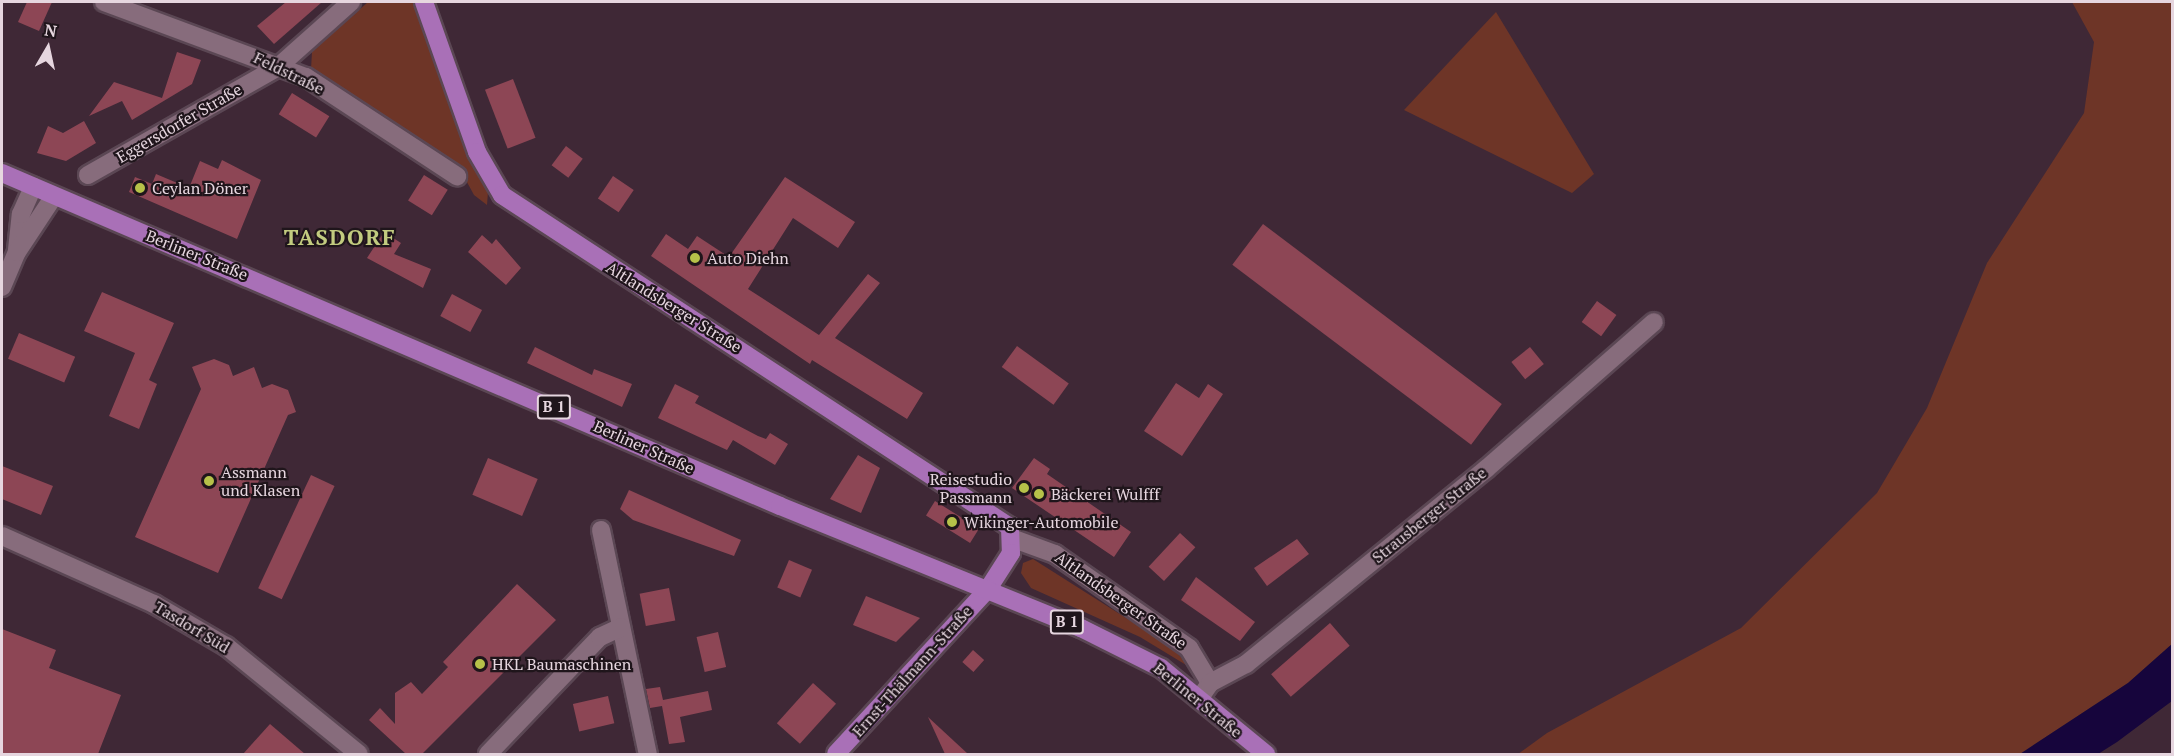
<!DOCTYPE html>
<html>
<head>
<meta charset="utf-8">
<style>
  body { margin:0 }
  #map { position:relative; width:2174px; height:756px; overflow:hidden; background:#3f2836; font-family:"PT Serif",serif }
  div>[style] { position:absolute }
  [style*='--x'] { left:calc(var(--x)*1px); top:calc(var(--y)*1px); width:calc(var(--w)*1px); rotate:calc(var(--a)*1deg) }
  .green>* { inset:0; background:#6e3527 }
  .water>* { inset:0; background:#16053c }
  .building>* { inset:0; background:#8d4655; transform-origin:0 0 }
  .roads { filter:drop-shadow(2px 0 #5b4754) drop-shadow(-2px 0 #5b4754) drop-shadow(0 2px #5b4754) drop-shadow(0 -2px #5b4754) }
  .minor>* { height:18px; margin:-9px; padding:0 9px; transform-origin:9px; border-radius:9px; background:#876c7c }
  .major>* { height:18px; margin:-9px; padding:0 9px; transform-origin:9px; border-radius:9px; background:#a970b7 }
  .dots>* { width:16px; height:16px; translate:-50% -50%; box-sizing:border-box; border:3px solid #1f151b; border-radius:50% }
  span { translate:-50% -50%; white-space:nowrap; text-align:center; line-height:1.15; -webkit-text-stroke:4.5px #1f151b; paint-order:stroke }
  .shield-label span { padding:2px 4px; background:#1f151b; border:2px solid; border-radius:4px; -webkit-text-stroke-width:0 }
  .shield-label { font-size:15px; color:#e6d6df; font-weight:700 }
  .street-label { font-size:16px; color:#e6d6df }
  .poi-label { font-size:16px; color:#e6d6df }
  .left { translate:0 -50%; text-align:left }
  .right { translate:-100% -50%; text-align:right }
  .district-label { font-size:22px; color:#c2cb7f; font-weight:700; letter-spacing:1.5px }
  .frame { position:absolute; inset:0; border:3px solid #e6d6df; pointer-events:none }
  .north { position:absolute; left:18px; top:18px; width:60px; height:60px; -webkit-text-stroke:4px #1f151b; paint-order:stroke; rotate:9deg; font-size:16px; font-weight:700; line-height:24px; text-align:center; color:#e6d6df }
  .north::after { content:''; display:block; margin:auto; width:21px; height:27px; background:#e6d6df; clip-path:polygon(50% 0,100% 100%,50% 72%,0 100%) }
</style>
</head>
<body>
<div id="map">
  <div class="green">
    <i style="clip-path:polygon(368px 2px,414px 2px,471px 161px,488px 192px,487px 205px,474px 195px,462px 173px,311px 69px,312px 52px)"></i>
    <i style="clip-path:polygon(2072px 2px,2172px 2px,2172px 644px,2128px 683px,2020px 754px,1518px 754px,1547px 733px,1741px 628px,1877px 493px,1927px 408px,1987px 263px,2084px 113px,2094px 42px)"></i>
    <i style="clip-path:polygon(1496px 12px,1594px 174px,1572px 193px,1404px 110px)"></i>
    <i style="clip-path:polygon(1033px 559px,1167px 644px,1196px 671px,1140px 637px,1031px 588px,1021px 573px,1023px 563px)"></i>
  </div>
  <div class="water">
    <i style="clip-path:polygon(2172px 644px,2172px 701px,2117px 742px,2098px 754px,2020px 754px,2128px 683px)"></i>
  </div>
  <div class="building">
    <i style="clip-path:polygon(27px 2px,52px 2px,39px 31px,18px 22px)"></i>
    <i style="clip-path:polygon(286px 2px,322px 2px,274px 44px,257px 26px)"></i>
    <i style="clip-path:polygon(177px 52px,201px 60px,192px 84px,132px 120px,122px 101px,89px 116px,114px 82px,162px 98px)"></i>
    <i style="left:513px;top:79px;width:63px;height:30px;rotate:69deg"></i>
    <i style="left:292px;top:93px;width:44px;height:25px;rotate:32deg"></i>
    <i style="clip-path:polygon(84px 121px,96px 143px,66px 161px,37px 153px,48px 126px,63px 133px)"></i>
    <i style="left:566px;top:146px;width:21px;height:24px;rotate:37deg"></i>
    <i style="clip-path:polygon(222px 160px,261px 180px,237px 239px,129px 192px,135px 177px,152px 184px,156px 174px,189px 188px,200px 161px,218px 169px)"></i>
    <i style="left:424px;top:175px;width:28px;height:30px;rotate:32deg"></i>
    <i style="left:613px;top:176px;width:25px;height:27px;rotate:34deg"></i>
    <i style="clip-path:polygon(785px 177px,855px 222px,838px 248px,793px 218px,748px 289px,819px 335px,868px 274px,880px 283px,835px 338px,923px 393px,907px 419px,812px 360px,810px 364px,651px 256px,666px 234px,688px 249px,697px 236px,729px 257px)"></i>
    <i style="left:1263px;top:224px;width:299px;height:51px;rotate:37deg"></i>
    <i style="clip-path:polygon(384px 232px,401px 243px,394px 254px,431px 269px,423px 288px,367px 258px)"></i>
    <i style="clip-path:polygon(482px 235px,492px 244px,496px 239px,521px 268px,506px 285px,468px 252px)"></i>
    <i style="clip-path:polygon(102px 292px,174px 323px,149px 380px,157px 384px,139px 429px,109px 416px,135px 353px,84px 331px)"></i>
    <i style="left:452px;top:294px;width:34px;height:25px;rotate:28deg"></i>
    <i style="left:1597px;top:301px;width:24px;height:26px;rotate:36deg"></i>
    <i style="left:19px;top:333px;width:61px;height:28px;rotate:23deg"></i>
    <i style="left:1017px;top:346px;width:64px;height:26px;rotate:36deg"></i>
    <i style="clip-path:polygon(535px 347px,592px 375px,594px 369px,632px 384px,622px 407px,527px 363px)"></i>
    <i style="left:1530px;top:347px;width:22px;height:24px;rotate:51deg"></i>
    <i style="clip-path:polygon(214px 359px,229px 365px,233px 376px,254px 367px,262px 388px,272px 384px,288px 390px,296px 412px,288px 415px,218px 573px,135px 537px,201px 389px,192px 367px)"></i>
    <i style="clip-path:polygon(1176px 383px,1199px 398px,1208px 384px,1223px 394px,1182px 456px,1144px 431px)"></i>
    <i style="clip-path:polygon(675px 384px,699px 396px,695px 403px,758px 436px,766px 439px,770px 433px,788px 444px,775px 465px,733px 440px,727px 450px,658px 418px)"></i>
    <i style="clip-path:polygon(858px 455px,880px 468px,861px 513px,830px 499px)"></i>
    <i style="left:488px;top:458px;width:54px;height:40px;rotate:23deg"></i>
    <i style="clip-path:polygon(1034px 458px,1050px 469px,1047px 474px,1131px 532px,1114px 557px,1012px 488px)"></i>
    <i style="clip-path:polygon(2px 466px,53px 486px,41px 515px,2px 499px)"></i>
    <i style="left:311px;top:475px;width:26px;height:125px;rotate:25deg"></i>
    <i style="clip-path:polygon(629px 490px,741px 540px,734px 556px,633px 520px,620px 509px)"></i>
    <i style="left:935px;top:501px;width:52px;height:17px;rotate:32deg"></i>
    <i style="left:1180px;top:533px;width:21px;height:46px;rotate:43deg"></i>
    <i style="clip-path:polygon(1297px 539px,1309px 554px,1267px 586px,1254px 568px)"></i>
    <i style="left:789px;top:560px;width:25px;height:30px;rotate:23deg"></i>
    <i style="clip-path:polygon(1196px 577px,1255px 622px,1240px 641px,1181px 600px)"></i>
    <i style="clip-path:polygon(517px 584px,556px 620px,422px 754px,406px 754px,369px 720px,380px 708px,395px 724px,395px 693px,411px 682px,422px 694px,448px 667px,443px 662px)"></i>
    <i style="left:669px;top:588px;width:33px;height:30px;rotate:79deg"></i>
    <i style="clip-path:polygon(866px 596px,920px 618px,896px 642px,853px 625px)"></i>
    <i style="left:1330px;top:623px;width:30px;height:78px;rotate:49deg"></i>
    <i style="clip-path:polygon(2px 629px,56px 650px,49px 668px,121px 695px,98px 754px,2px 754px)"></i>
    <i style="left:718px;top:632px;width:36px;height:22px;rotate:77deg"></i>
    <i style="left:973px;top:650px;width:15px;height:16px;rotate:42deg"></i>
    <i style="left:813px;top:683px;width:31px;height:54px;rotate:42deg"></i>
    <i style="clip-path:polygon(660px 687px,663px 700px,708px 691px,712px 710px,680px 717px,685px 742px,669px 744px,662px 706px,650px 708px,646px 689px)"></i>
    <i style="left:608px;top:696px;width:28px;height:36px;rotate:77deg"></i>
    <i style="clip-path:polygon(928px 717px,968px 754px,945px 754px)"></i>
    <i style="clip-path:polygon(270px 724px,305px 754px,243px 754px)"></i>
  </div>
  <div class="roads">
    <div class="minor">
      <i style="--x:104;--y:2;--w:215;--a:20.4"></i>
      <i style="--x:306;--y:77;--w:181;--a:33.3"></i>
      <i style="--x:88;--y:175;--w:219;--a:-29.6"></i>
      <i style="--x:278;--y:67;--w:98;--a:-41.7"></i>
      <i style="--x:17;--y:250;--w:36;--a:-84"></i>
      <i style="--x:21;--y:214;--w:30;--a:-66"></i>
      <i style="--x:2;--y:287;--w:38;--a:-67"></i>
      <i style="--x:17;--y:252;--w:67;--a:-56.5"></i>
      <i style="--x:601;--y:530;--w:229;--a:78.2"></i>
      <i style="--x:2;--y:536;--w:167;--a:24.1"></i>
      <i style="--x:154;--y:604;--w:83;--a:30.3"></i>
      <i style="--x:226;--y:646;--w:171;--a:39.1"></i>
      <i style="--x:1014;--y:539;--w:44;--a:20.1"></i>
      <i style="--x:1055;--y:554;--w:164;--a:35"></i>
      <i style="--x:1189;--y:648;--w:41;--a:59"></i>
      <i style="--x:1199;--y:699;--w:19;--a:-55"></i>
      <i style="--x:1210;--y:683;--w:41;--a:-27.8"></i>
      <i style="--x:1246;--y:664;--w:309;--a:-39.1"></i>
      <i style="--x:1486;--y:469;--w:223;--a:-41.2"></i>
      <i style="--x:488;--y:754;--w:162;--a:-46.3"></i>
      <i style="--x:600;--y:637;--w:23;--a:-25"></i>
    </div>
    <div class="major">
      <i style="--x:424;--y:2;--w:159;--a:70.5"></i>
      <i style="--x:477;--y:152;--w:50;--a:59.8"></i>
      <i style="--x:502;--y:195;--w:607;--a:33.17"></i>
      <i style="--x:1010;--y:527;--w:26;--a:88"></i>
      <i style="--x:1011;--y:553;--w:43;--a:122.6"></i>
      <i style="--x:988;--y:589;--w:224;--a:132.7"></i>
      <i style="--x:2;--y:173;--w:846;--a:23.17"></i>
      <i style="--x:780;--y:506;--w:325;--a:22.1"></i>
      <i style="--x:1081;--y:628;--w:89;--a:26.6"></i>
      <i style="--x:1161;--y:668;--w:136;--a:39.3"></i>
    </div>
  </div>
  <div class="dots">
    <i style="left:140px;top:188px;background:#b6c149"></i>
    <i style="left:695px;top:258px;background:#b6c149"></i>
    <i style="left:209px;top:481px;background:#b6c149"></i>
    <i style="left:1024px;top:488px;background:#b6c149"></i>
    <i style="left:1039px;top:494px;background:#b6c149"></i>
    <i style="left:952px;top:522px;background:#b6c149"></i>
    <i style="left:480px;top:664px;background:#b6c149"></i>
  </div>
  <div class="shield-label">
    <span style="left:554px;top:407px">B 1</span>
    <span style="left:1067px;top:622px">B 1</span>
  </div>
  <div class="street-label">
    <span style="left:289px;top:73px;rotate:26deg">Feldstraße</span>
    <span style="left:179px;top:123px;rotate:-30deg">Eggersdorfer Straße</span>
    <span style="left:197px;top:255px;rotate:22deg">Berliner Straße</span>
    <span style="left:674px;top:307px;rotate:32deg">Altlandsberger Straße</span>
    <span style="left:644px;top:447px;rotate:24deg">Berliner Straße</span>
    <span style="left:1429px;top:515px;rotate:-39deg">Strausberger Straße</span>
    <span style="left:1121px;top:600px;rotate:35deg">Altlandsberger Straße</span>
    <span style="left:192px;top:627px;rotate:31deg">Tasdorf Süd</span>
    <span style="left:912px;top:671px;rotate:-48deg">Ernst-Thälmann-Straße</span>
    <span style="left:1198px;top:700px;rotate:39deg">Berliner Straße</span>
  </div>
  <div class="poi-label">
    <span class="left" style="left:152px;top:188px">Ceylan Döner</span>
    <span class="left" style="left:707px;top:258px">Auto Diehn</span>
    <span class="left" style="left:221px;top:481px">Assmann<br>und Klasen</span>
    <span class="right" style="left:1012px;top:488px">Reisestudio<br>Passmann</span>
    <span class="left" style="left:1051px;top:494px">Bäckerei Wulfff</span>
    <span class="left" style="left:964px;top:522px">Wikinger-Automobile</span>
    <span class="left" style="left:492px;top:664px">HKL Baumaschinen</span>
  </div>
  <div class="district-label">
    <span style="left:340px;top:237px">TASDORF</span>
  </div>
  <div class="frame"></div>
  <div class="north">N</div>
</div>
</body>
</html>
